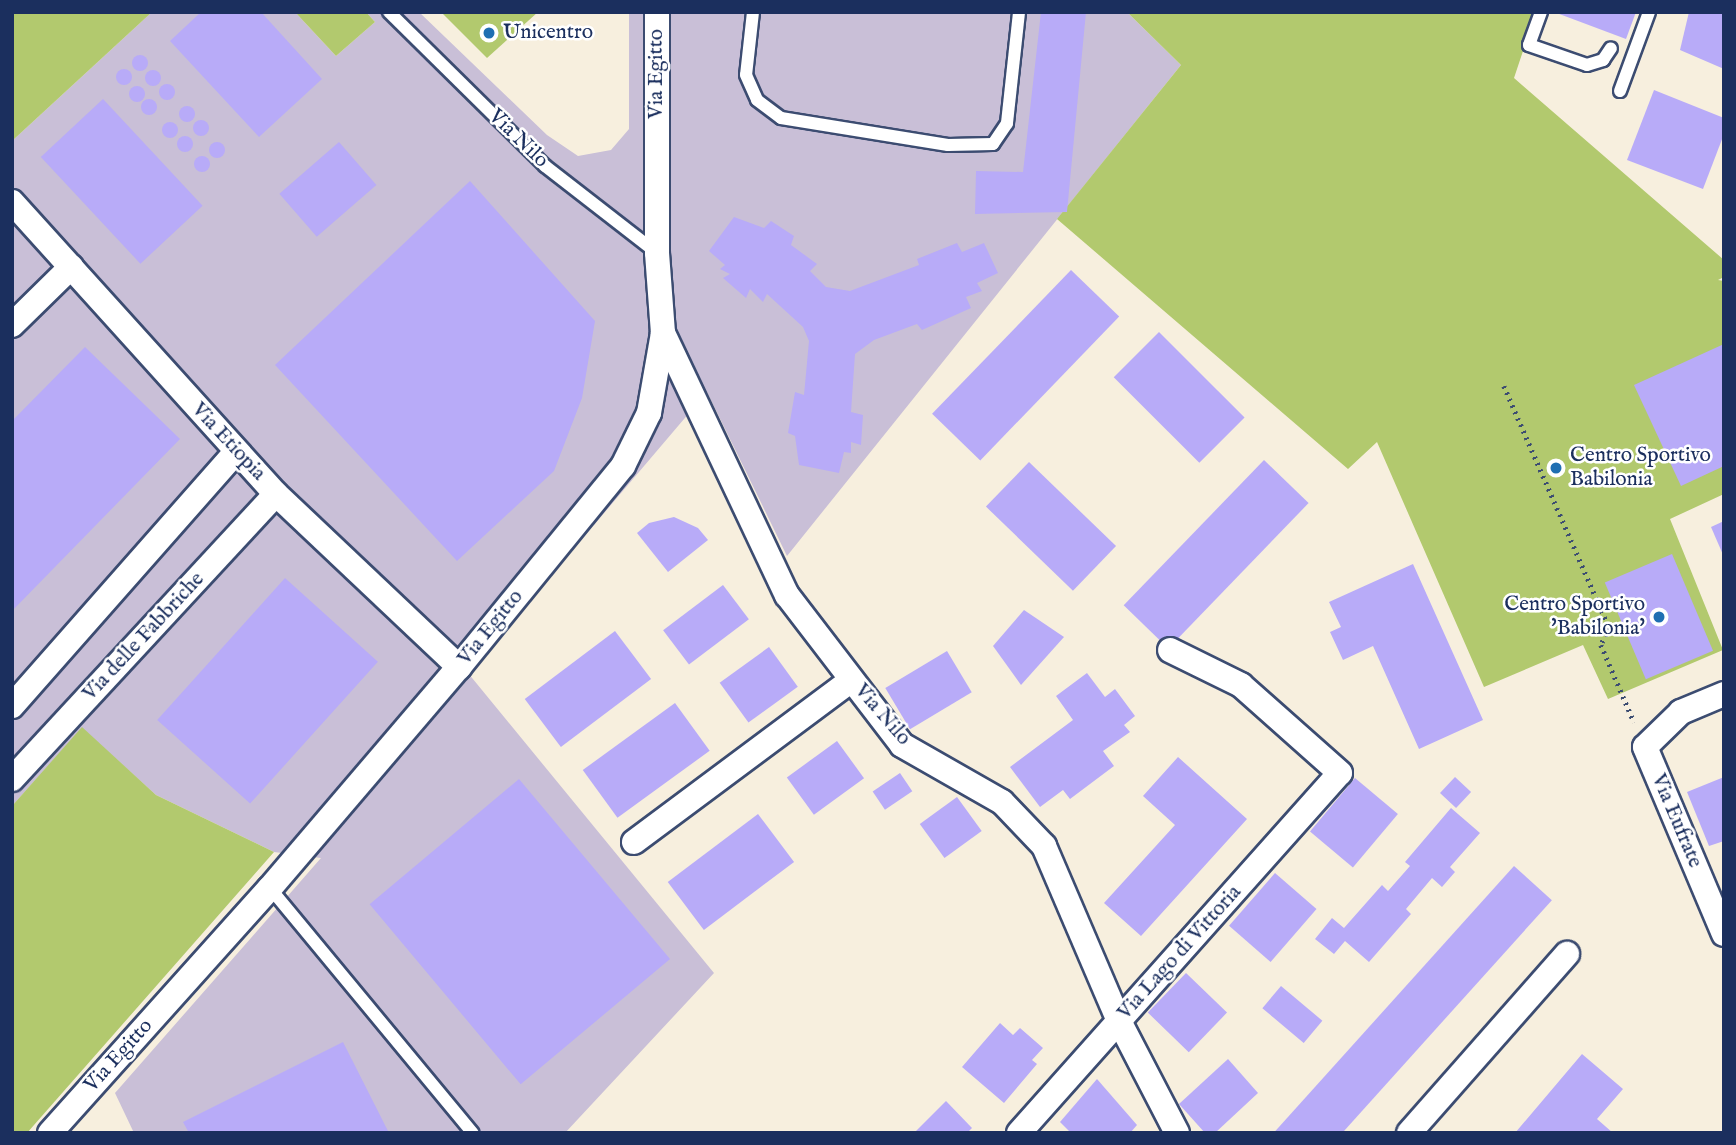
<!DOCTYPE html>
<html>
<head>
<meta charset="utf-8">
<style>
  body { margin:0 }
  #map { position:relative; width:1736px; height:1145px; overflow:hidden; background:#f7efde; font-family:"IM FELL English",serif }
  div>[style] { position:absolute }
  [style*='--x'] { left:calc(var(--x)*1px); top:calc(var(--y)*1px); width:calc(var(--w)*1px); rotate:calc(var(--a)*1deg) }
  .industrial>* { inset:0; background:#c9bfd7 }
  .green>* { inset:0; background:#b2c96e }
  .building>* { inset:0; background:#b8abf8; transform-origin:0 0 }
  .round { border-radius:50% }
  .path>* { height:4.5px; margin-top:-2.25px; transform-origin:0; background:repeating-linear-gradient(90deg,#3c4c71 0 2px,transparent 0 7px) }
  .roads { filter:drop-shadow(2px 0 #3c4c71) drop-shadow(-2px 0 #3c4c71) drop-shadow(0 2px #3c4c71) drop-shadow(0 -2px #3c4c71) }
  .lane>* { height:12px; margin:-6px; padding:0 6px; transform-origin:6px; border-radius:6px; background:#fff }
  .street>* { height:24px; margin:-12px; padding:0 12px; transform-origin:12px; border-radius:12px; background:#fff }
  .dots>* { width:19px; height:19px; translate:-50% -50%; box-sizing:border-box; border:4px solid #fff; border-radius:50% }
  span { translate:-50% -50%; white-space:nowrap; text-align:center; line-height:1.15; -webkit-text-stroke:5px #fff; paint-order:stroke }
  .poi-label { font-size:21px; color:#1b2f5e }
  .left { translate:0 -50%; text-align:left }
  .right { translate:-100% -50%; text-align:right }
  .street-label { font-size:21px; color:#1b2f5e }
  .frame { position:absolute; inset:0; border:14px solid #1b2f5e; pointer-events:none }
</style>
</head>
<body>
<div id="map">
  <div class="industrial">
    <i style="clip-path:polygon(152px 12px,295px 12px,336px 56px,375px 22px,366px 12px,419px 12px,547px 135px,578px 156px,611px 150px,629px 129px,629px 12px,1127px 12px,1181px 65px,787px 556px,707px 392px,468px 673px,714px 973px,565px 1133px,134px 1133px,115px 1093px,321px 858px,274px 852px,156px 795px,82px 728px,12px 806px,12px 141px)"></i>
  </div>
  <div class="green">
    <i style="clip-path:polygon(12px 12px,152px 12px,12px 141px)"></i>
    <i style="clip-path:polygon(295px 12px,366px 12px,375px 22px,336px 56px)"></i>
    <i style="clip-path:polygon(441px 12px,538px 12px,487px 58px)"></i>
    <i style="clip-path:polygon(1127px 12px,1536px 12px,1514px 78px,1724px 260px,1724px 277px,1718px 280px,1724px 281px,1724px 494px,1670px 519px,1723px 650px,1608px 699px,1583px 645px,1484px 687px,1377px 442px,1348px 469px,1057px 219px,1181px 65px)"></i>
    <i style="clip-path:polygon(82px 727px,156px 795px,274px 852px,27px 1133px,12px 1133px,12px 806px)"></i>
  </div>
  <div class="building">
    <i style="clip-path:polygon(201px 12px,261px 12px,322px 79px,259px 137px,170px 41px)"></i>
    <i style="clip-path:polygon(1041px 12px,1086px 12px,1067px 212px,975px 214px,976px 171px,1023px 172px)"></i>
    <i style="clip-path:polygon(1554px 12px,1636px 12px,1626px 39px)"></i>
    <i style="clip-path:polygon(1689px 12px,1724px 12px,1724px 69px,1680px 50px)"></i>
    <i class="round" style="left:132px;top:55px;width:16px;height:16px"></i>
    <i class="round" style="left:116px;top:69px;width:16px;height:16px"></i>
    <i class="round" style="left:145px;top:70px;width:16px;height:16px"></i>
    <i class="round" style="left:159px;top:84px;width:16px;height:16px"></i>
    <i class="round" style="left:129px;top:86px;width:16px;height:16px"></i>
    <i style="clip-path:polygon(1654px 90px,1724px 118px,1724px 134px,1703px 189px,1627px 160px)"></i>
    <i style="left:103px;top:99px;width:146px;height:85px;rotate:47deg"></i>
    <i class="round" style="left:141px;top:99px;width:16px;height:16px"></i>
    <i class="round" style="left:179px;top:106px;width:16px;height:16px"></i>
    <i class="round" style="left:193px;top:120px;width:16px;height:16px"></i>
    <i class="round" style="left:162px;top:122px;width:16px;height:16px"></i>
    <i class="round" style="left:177px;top:136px;width:16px;height:16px"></i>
    <i style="left:339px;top:142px;width:57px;height:79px;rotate:49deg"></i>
    <i class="round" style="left:209px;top:142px;width:16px;height:16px"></i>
    <i class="round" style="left:194px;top:156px;width:16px;height:16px"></i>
    <i style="clip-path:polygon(470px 181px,595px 321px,582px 398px,554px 471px,457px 561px,275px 365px)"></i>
    <i style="clip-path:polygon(734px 217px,764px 228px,771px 221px,794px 236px,791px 245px,817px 264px,810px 271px,826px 287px,850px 291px,919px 265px,917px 259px,957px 243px,962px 252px,984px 243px,998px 273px,977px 283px,982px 291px,966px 297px,971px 308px,922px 330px,917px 324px,874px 340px,855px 354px,851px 412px,863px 415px,861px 445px,851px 442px,851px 453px,844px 452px,839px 473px,799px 465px,795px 436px,788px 433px,795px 392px,804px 395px,809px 341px,803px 327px,767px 294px,763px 302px,750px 289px,746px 298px,723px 278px,730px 274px,720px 269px,725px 265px,709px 251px)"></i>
    <i style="left:1071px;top:270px;width:67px;height:200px;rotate:44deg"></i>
    <i style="left:1159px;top:332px;width:121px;height:64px;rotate:45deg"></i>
    <i style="clip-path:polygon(1724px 344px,1724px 466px,1681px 486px,1634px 385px)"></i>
    <i style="clip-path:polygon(85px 347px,180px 439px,12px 611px,12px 421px)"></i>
    <i style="left:1264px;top:460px;width:62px;height:202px;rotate:44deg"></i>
    <i style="left:1029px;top:462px;width:121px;height:62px;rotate:44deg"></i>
    <i style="clip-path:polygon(674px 517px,698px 528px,708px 540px,668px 572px,637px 533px,649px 523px)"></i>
    <i style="clip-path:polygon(1724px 521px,1724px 557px,1711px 527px)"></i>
    <i style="left:1672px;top:554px;width:105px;height:73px;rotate:67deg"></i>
    <i style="clip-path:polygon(1413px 564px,1483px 720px,1419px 749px,1373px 646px,1343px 660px,1330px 632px,1341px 627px,1329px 602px)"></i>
    <i style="left:285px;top:578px;width:125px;height:191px;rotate:42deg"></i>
    <i style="left:723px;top:585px;width:43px;height:75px;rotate:53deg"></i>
    <i style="clip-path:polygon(1024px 610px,1064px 637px,1021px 685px,993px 646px)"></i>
    <i style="left:615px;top:631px;width:60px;height:113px;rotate:53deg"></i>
    <i style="left:769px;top:647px;width:49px;height:61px;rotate:54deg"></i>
    <i style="left:947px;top:651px;width:48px;height:72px;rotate:59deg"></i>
    <i style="clip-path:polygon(1087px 673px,1105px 697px,1115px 689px,1135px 716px,1124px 725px,1130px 732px,1103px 751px,1114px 766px,1070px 799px,1063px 790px,1040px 807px,1010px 767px,1073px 720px,1056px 696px)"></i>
    <i style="left:675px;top:703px;width:59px;height:114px;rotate:54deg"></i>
    <i style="left:837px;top:741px;width:46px;height:62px;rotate:54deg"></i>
    <i style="clip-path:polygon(1178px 757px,1247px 819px,1141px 936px,1104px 903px,1175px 825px,1143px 796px)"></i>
    <i style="left:900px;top:773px;width:22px;height:33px;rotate:56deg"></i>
    <i style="left:1455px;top:777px;width:22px;height:22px;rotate:43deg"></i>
    <i style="clip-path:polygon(1724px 777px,1724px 841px,1709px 846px,1687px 792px)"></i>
    <i style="left:1355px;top:778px;width:56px;height:70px;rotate:40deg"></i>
    <i style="left:519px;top:779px;width:235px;height:195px;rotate:50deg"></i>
    <i style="left:957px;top:797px;width:42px;height:46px;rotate:54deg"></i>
    <i style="clip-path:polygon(1451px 808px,1480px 833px,1450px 867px,1455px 872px,1442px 887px,1432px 878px,1406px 909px,1411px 914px,1369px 962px,1345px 941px,1334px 954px,1315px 939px,1332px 918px,1344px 928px,1382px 885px,1388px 891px,1410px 866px,1405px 862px)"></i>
    <i style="left:758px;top:814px;width:60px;height:113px;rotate:53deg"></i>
    <i style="left:1514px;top:866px;width:51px;height:358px;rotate:42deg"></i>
    <i style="left:1275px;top:873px;width:55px;height:70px;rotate:41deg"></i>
    <i style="left:1186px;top:973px;width:57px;height:55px;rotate:44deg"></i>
    <i style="left:1281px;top:986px;width:54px;height:29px;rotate:40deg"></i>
    <i style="clip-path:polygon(1000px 1023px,1013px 1035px,1020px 1028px,1043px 1048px,1032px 1060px,1037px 1064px,1004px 1103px,962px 1067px)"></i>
    <i style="clip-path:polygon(343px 1042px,389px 1133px,189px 1133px,183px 1122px)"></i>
    <i style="clip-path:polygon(1582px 1054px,1623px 1089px,1597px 1119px,1613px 1133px,1515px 1133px)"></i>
    <i style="clip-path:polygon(1228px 1059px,1258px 1093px,1215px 1133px,1205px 1133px,1179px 1104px)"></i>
    <i style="clip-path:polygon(1097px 1079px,1137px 1125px,1130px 1133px,1071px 1133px,1060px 1122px)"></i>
    <i style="clip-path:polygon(946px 1101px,972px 1128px,967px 1133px,914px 1133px)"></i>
  </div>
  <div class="path">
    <i style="--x:1504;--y:386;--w:264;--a:66.5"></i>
    <i style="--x:1609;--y:628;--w:19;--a:115"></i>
    <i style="--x:1601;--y:645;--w:84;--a:66.8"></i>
  </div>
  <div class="roads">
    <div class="lane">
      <i style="--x:389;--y:12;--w:219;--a:44.6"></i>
      <i style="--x:545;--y:166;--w:142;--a:37.8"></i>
      <i style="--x:753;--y:12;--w:63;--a:96.3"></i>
      <i style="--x:746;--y:75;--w:27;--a:66"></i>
      <i style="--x:757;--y:100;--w:30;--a:37"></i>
      <i style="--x:781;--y:118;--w:169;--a:9.2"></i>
      <i style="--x:948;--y:145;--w:45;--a:-1.3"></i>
      <i style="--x:993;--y:144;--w:25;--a:-56"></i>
      <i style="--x:1007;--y:123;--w:112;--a:-83.8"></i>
      <i style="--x:1541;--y:12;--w:35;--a:110"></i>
      <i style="--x:1529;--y:45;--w:61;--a:19"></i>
      <i style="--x:1587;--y:65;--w:17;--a:-17"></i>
      <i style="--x:1603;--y:60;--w:14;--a:-56"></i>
      <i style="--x:1620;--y:91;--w:84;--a:-69.8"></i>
      <i style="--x:270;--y:888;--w:318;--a:50.4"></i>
    </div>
    <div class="street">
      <i style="--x:12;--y:202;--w:394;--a:47.9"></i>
      <i style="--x:276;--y:494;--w:252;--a:43.4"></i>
      <i style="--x:12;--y:325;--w:83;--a:-44.5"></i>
      <i style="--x:663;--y:333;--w:290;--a:64.7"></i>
      <i style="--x:787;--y:595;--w:189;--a:52.5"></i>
      <i style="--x:902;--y:745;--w:115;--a:29.7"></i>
      <i style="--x:1002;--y:802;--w:61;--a:46.3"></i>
      <i style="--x:1044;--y:846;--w:190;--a:66.8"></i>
      <i style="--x:1119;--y:1021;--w:126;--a:62.6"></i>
      <i style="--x:1724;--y:694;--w:47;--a:157.3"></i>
      <i style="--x:1681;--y:712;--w:50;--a:135.8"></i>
      <i style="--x:1645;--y:747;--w:203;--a:67.1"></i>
      <i style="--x:12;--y:706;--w:339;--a:-48.6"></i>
      <i style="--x:12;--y:779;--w:388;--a:-47.2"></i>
      <i style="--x:634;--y:842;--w:271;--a:-36.7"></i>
      <i style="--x:50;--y:1133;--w:329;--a:-48.1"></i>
      <i style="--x:270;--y:888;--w:291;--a:-49.5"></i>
      <i style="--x:459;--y:667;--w:259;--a:-50.8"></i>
      <i style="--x:623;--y:466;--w:59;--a:-63.9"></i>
      <i style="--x:649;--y:413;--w:81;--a:-80.1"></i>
      <i style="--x:663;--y:333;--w:80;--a:-94.3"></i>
      <i style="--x:657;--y:253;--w:241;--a:-90"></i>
      <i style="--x:1019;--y:1133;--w:482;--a:-48.3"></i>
      <i style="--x:1340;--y:773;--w:132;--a:-138.4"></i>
      <i style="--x:1241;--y:685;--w:79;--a:-153.8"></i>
      <i style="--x:1409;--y:1133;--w:239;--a:-48.6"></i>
    </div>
  </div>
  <div class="dots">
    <i style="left:489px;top:33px;background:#1f6fb2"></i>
    <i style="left:1556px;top:468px;background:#1f6fb2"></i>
    <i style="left:1659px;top:617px;background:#1f6fb2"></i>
  </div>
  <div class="poi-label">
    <span class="left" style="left:503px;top:33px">Unicentro</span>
    <span class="left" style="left:1570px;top:468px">Centro Sportivo<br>Babilonia</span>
    <span class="right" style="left:1645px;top:617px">Centro Sportivo<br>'Babilonia'</span>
  </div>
  <div class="street-label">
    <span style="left:657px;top:74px;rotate:-90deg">Via Egitto</span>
    <span style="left:518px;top:139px;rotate:44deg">Via Nilo</span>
    <span style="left:228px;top:442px;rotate:47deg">Via Etiopia</span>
    <span style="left:491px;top:628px;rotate:-51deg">Via Egitto</span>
    <span style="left:144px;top:637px;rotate:-47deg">Via delle Fabbriche</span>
    <span style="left:882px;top:715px;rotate:49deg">Via Nilo</span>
    <span style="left:1676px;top:821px;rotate:67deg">Via Eufrate</span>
    <span style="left:1180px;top:953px;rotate:-48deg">Via Lago di Vittoria</span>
    <span style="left:119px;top:1056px;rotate:-48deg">Via Egitto</span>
  </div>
  <div class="frame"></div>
</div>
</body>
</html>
